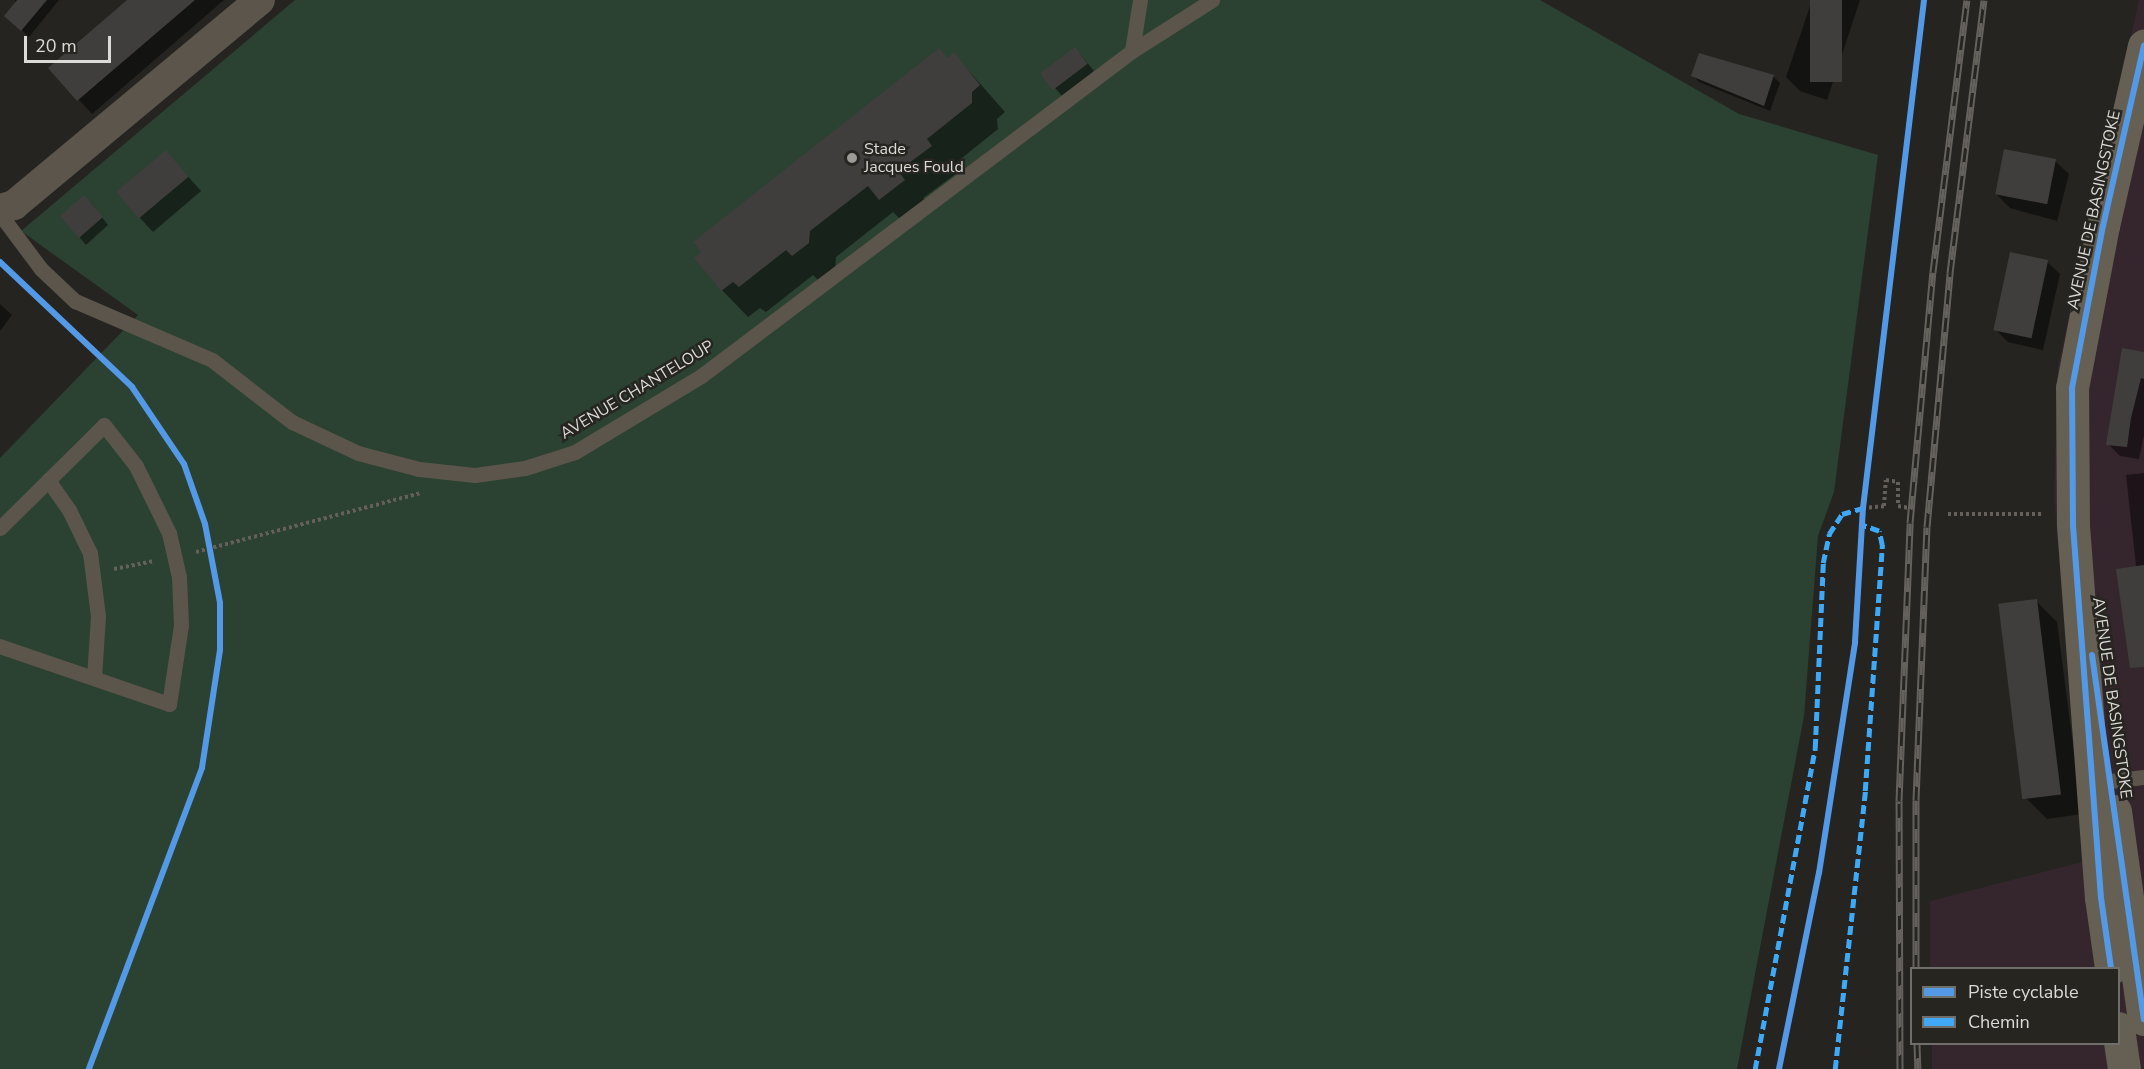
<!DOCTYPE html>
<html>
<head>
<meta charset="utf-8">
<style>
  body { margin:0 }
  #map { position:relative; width:2144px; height:1069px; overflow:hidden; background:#252421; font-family:"Nunito Sans",sans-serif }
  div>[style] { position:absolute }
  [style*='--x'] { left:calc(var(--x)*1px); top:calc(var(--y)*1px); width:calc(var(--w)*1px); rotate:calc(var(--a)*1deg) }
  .industrial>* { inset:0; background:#35262e }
  .green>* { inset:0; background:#2b4131 }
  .shadow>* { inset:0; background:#0007 }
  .building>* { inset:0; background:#3f3e3d; transform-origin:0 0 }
  .path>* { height:4px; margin-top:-2px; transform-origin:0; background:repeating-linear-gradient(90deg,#65605a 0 3px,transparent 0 6px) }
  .lane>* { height:15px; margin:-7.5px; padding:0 7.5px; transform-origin:7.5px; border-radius:7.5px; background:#5c554c }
  .street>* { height:30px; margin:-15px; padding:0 15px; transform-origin:15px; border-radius:15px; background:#5c554c }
  .primary>* { height:33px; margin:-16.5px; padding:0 16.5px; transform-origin:16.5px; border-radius:16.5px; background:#665f53 }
  .rail>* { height:7px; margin-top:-3.5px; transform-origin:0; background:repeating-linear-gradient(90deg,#262520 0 14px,#65615c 0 28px); box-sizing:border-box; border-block:2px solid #65615c }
  .quiet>* { height:4.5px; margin-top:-2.25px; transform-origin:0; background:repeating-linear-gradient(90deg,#3fa9f5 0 9px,transparent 0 13.5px) }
  .cycleway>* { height:6px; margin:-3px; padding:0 3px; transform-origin:3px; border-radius:3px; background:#5399e6 }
  .dots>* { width:16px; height:16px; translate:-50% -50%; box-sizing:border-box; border:3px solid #262520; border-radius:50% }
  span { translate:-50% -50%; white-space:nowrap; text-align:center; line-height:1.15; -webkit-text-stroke:5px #262520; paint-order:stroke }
  .poi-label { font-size:16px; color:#dcdbd8 }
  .left { translate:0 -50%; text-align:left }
  .street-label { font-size:16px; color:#dcdbd8 }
  .legend { position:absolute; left:1910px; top:967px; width:210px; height:78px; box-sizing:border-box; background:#262520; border:2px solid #6f6e6a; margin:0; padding:8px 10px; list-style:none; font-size:18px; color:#dcdbd8 }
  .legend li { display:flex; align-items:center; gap:12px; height:30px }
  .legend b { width:30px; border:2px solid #6f6e6a }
  .scale { position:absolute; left:24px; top:36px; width:87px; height:27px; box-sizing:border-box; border:3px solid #dcdbd8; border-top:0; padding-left:8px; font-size:18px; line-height:21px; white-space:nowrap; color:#dcdbd8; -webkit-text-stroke:4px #262520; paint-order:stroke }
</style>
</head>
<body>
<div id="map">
  <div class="industrial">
    <i style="clip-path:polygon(2139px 0,2144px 0,2144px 1069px,1932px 1069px,1932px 1044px,2118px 1044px,2118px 968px,1930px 968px,1930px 901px,2086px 861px,2054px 497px,2058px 367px)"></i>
  </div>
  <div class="green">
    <i style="clip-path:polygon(295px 0,1540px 0,1739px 114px,1878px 155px,1834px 492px,1818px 536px,1804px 716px,1737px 1069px,0 1069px,0 458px,138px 315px,21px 231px)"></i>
  </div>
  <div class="shadow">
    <i style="clip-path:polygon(15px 0,59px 0,29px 37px,14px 23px)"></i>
    <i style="clip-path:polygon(129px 0,224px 0,92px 114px,50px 68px)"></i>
    <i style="clip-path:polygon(1812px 0,1860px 0,1827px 100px,1800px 91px,1786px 77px)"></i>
    <i style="clip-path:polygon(954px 54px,1005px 112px,997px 119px,998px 129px,952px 166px,957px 173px,923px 198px,930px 207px,906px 225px,893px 212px,836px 257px,835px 269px,819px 281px,813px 275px,766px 312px,760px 308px,748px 317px,722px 290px)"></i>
    <i style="clip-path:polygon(1081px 55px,1094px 71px,1062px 96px,1043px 74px)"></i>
    <i style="clip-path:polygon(1693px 75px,1773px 76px,1780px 83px,1770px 111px,1699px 82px)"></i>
    <i style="clip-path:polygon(166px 152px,201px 191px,153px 232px,140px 218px)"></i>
    <i style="clip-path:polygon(2055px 161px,2069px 174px,2057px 221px,2010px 208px,1996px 194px)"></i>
    <i style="clip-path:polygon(91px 203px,108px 225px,86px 245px,61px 215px)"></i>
    <i style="clip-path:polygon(2047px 262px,2060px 274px,2043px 350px,2008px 342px,1995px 329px)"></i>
    <i style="clip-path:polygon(0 304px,12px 315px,0 331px)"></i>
    <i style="clip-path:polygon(2144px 354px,2144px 435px,2139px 459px,2120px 456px,2108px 444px)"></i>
    <i style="clip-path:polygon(2144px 473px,2144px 637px,2126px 475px)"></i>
    <i style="clip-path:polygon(2036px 601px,2057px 622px,2082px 814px,2047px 819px,2026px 798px)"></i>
  </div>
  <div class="building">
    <i style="clip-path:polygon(17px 0,47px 0,21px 31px,4px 16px)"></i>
    <i style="clip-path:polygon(127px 0,195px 0,77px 101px,48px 68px)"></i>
    <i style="left:1810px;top:0;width:32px;height:82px"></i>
    <i style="left:1075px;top:47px;width:21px;height:44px;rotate:53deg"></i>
    <i style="clip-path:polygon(939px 48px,947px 58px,954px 52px,980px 85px,972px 92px,972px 103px,927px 139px,932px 146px,898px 171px,905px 180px,879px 200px,868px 186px,810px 231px,809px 243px,792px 256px,786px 250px,739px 287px,733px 282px,721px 291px,694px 258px,701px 252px,693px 242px)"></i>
    <i style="clip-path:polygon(1699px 53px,1774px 75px,1764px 106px,1691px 76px)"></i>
    <i style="left:2004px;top:149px;width:53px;height:46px;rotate:11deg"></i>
    <i style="left:166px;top:150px;width:35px;height:65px;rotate:50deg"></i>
    <i style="left:84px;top:195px;width:29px;height:32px;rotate:49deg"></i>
    <i style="left:2010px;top:252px;width:39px;height:80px;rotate:12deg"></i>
    <i style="clip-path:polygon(2122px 348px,2144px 352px,2144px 379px,2141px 378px,2131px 418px,2127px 447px,2106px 445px)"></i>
    <i style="clip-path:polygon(2144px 565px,2144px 667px,2130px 668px,2116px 569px)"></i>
    <i style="left:2037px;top:599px;width:197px;height:39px;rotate:83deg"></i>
  </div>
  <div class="path">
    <i style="--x:1863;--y:508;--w:21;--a:-5"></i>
    <i style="--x:1884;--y:506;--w:26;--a:-86"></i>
    <i style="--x:1886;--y:480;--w:12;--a:9"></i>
    <i style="--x:1898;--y:482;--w:24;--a:90"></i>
    <i style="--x:1898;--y:506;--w:11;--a:10"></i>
    <i style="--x:1948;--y:514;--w:94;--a:0"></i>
    <i style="--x:196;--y:552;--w:233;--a:-14.7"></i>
    <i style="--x:114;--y:569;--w:41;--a:-11.3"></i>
  </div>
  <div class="lane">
    <i style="--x:1132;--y:51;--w:52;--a:-81.1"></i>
    <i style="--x:0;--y:214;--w:69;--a:53.3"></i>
    <i style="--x:41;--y:269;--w:47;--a:43.3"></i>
    <i style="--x:75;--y:301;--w:149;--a:23.3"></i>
    <i style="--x:212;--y:360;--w:101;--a:37.8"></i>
    <i style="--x:292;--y:422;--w:73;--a:25.2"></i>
    <i style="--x:358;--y:453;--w:63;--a:14.7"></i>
    <i style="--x:419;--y:469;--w:56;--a:6.1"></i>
    <i style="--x:475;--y:475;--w:50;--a:-8"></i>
    <i style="--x:525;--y:468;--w:52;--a:-17.7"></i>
    <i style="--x:575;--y:452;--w:147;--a:-31.1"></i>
    <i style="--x:701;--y:376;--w:540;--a:-37.02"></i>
    <i style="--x:1132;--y:51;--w:95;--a:-32.5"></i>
    <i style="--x:48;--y:480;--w:37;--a:55"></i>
    <i style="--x:69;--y:510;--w:48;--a:64"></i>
    <i style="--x:90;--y:553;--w:64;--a:82.8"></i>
    <i style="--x:98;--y:616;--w:62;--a:93.7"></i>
    <i style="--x:0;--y:528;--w:146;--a:-44.7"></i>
    <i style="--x:104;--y:425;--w:52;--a:52"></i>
    <i style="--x:136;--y:466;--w:75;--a:63.8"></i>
    <i style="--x:169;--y:533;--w:45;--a:77.2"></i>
    <i style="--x:179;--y:577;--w:48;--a:87.6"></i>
    <i style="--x:181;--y:625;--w:80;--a:98.6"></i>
    <i style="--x:169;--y:704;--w:179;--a:-161.1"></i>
    <i style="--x:2110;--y:781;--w:34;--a:-7"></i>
  </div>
  <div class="street">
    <i style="--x:0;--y:209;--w:15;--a:-16"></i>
    <i style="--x:14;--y:205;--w:320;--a:-39.8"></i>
  </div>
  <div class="primary">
    <i style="--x:2115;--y:811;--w:210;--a:82.1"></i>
    <i style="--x:2111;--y:968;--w:71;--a:-98.1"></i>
    <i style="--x:2101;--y:898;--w:375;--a:-94.3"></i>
    <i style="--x:2073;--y:524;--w:136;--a:-90.4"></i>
    <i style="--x:2072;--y:388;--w:165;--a:-79.2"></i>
    <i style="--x:2103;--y:226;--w:185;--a:-77.2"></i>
    <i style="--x:2118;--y:1028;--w:41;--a:81.7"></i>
  </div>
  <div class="rail">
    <i style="--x:1916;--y:968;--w:168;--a:-90"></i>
    <i style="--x:1916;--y:800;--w:273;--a:-87.7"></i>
    <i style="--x:1927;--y:527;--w:255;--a:-84.8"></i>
    <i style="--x:1950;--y:273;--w:275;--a:-82.9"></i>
    <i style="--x:1917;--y:1044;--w:25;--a:88"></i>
    <i style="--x:1900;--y:1069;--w:268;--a:-90.2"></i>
    <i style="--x:1899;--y:801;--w:278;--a:-87.7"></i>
    <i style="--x:1910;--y:523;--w:252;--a:-84.8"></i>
    <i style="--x:1933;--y:272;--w:274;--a:-82.9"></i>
  </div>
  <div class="quiet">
    <i style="--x:1755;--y:1069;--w:327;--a:-79.4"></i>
    <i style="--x:1815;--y:748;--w:185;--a:-87.5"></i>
    <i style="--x:1823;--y:563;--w:30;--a:-78"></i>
    <i style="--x:1829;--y:534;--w:24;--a:-57"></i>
    <i style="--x:1842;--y:514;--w:22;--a:-16"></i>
    <i style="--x:1835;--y:1069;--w:280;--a:-83.8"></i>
    <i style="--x:1865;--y:791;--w:247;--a:-86"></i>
    <i style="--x:1882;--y:545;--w:14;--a:-102"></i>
    <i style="--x:1879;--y:531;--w:18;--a:-161"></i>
  </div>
  <div class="cycleway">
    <i style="--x:0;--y:262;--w:182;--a:43.4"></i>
    <i style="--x:132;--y:387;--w:93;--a:56"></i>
    <i style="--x:184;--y:464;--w:64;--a:70.7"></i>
    <i style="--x:205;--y:524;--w:80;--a:79.2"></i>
    <i style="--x:220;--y:603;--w:47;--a:90"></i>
    <i style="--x:220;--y:650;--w:119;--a:98.7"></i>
    <i style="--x:202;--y:768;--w:322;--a:110.6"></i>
    <i style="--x:2092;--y:655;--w:368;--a:81.9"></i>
    <i style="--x:2111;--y:968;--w:71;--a:-98.1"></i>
    <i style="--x:2101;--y:898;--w:375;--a:-94.3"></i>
    <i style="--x:2073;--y:524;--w:136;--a:-90.4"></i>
    <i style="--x:2072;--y:388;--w:165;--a:-79.2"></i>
    <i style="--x:2103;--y:226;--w:185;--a:-77.2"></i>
    <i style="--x:1779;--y:1069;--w:200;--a:-78.5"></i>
    <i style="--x:1819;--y:873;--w:234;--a:-81.1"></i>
    <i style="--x:1855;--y:642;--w:134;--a:-86.6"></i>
    <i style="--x:1863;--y:508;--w:512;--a:-83.15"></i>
  </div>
  <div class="dots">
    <i style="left:852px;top:158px;background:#9c9b98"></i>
  </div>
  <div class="poi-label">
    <span class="left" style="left:864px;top:158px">Stade<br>Jacques Fould</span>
  </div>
  <div class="street-label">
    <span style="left:2094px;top:210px;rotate:-78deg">AVENUE DE BASINGSTOKE</span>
    <span style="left:637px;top:390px;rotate:-31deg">AVENUE CHANTELOUP</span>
    <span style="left:2112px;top:698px;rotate:82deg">AVENUE DE BASINGSTOKE</span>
  </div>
  <ul class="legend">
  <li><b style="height:8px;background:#5399e6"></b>Piste cyclable</li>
  <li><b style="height:8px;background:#3fa9f5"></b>Chemin</li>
  </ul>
  <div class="scale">20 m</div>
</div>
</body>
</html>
